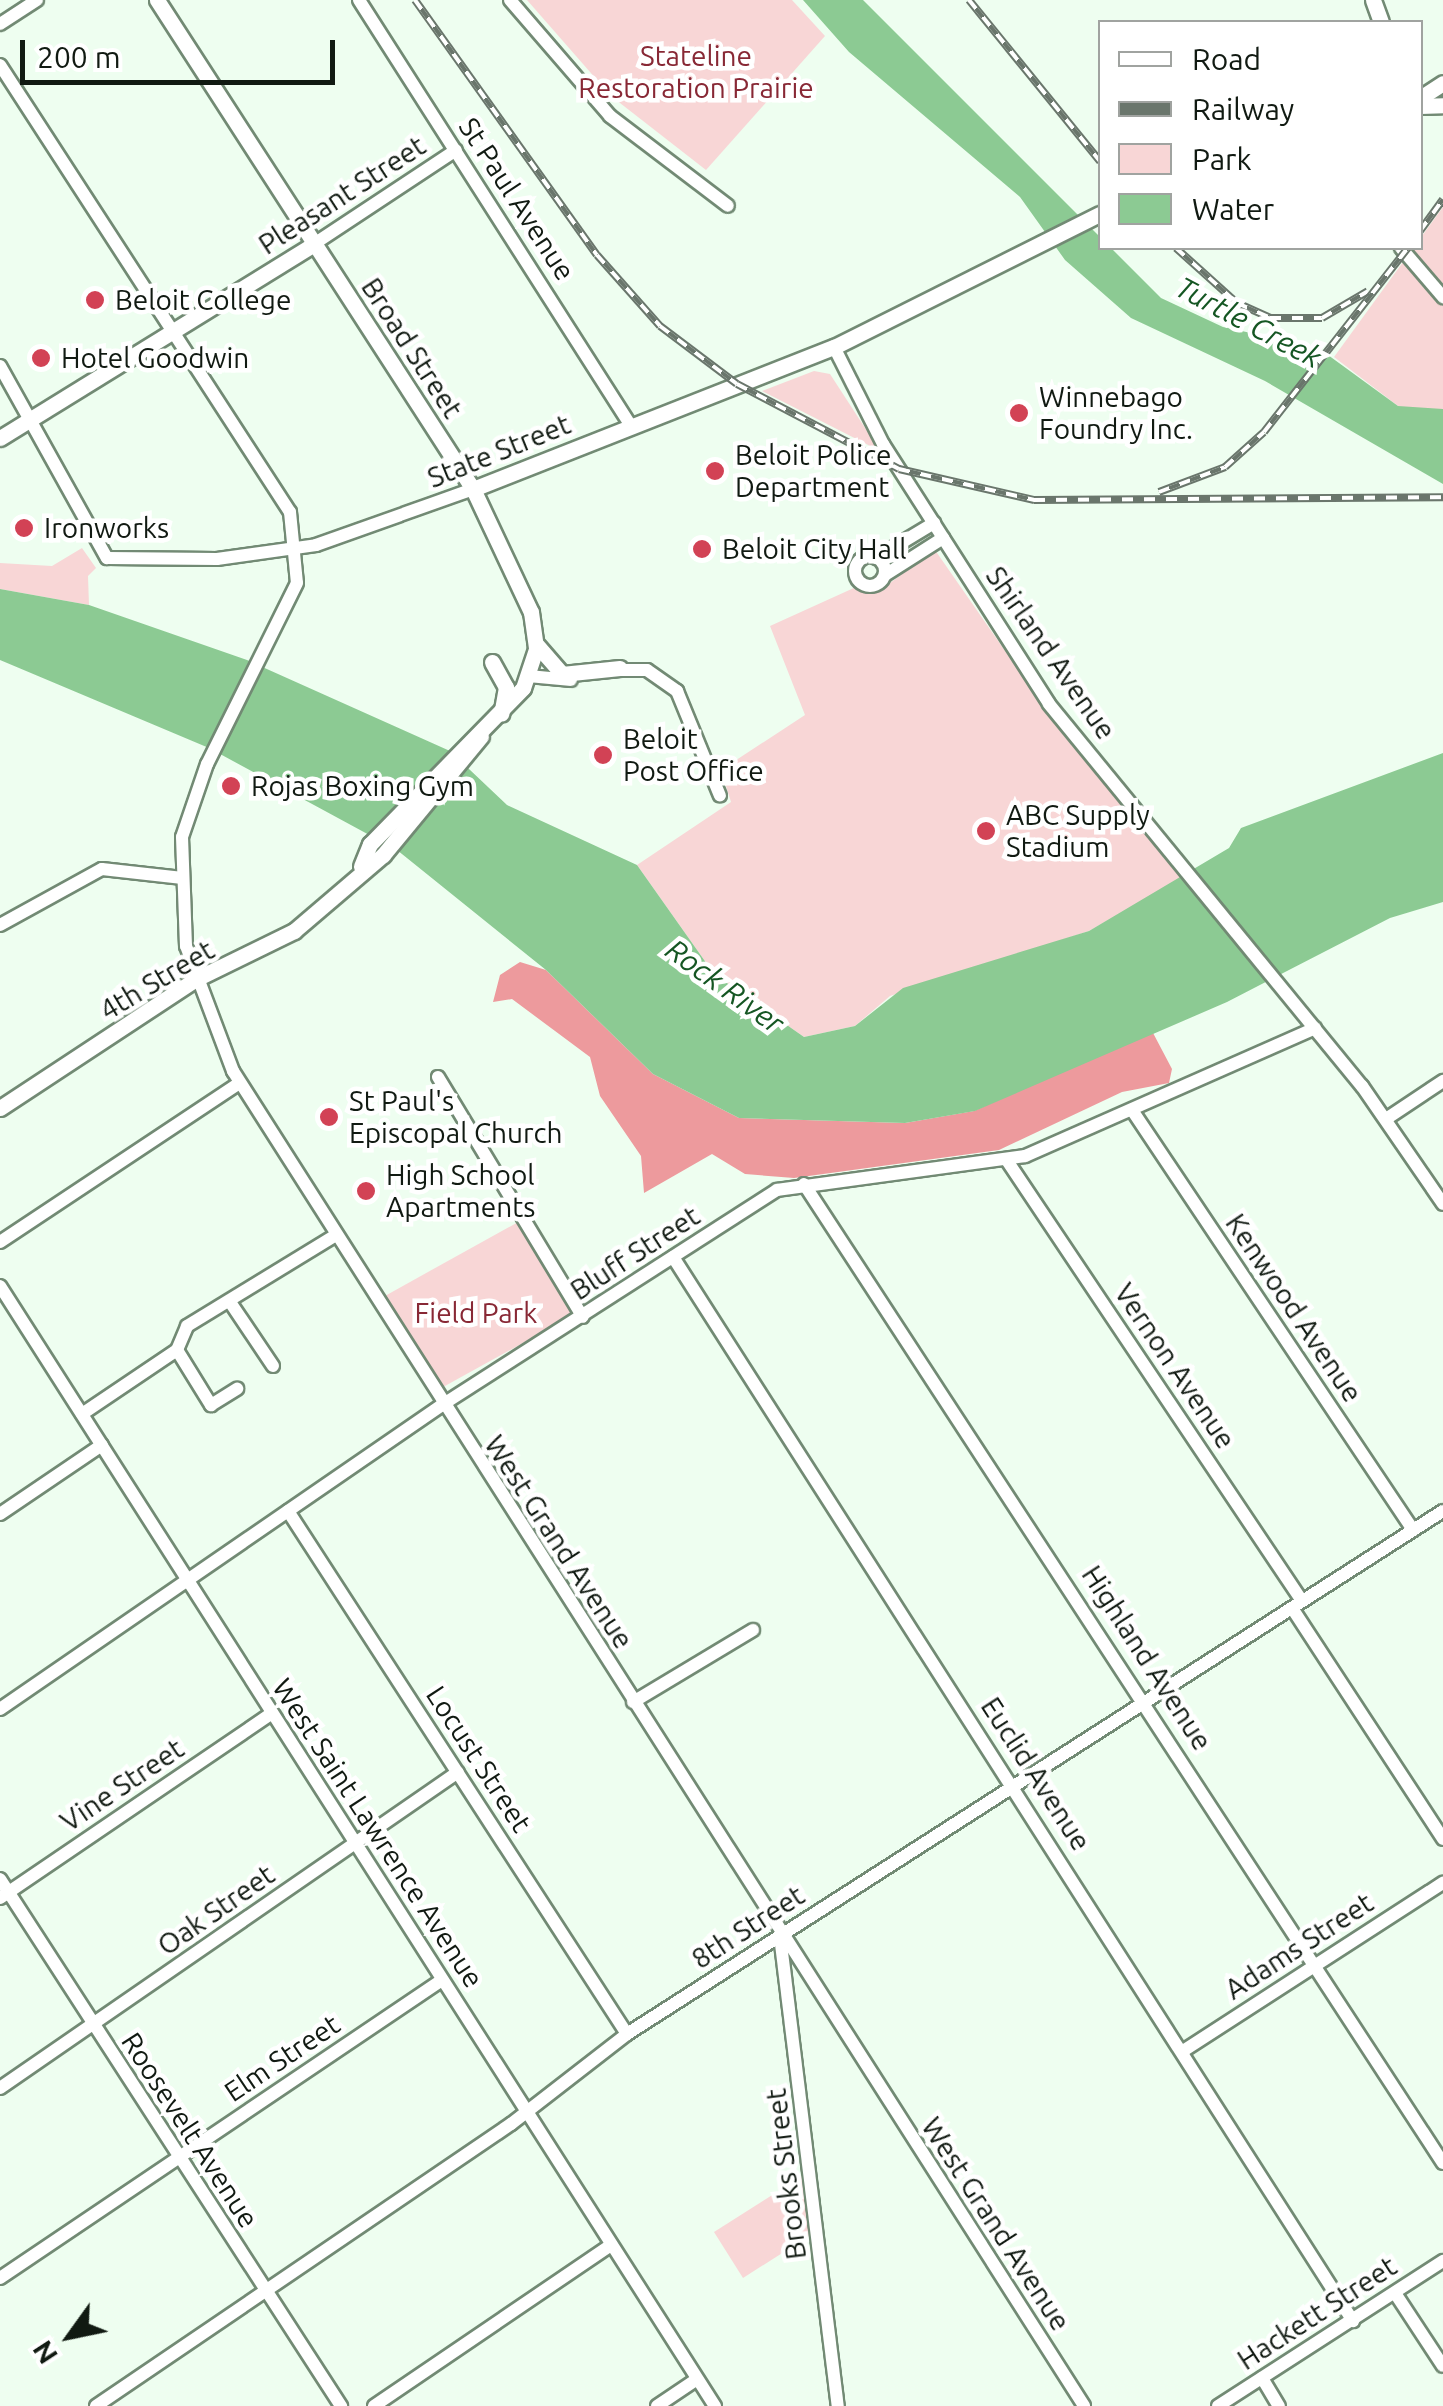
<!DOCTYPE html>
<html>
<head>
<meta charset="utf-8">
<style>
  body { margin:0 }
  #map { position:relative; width:1443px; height:2406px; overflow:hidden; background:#eefef0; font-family:Ubuntu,sans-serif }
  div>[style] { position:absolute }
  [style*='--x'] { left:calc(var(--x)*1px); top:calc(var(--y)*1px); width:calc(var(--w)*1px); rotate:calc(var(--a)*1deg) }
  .green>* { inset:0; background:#f8d6d6; transform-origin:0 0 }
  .forest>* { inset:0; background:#ed9a9d }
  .water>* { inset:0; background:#8cca93 }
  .roads { filter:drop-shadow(2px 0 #728a74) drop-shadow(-2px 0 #728a74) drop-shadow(0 2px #728a74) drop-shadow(0 -2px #728a74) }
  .minor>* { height:12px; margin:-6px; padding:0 6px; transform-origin:6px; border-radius:6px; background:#fff }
  .minor>.ring { margin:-6px; padding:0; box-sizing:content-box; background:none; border:12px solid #fff; border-radius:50% }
  .major>* { height:15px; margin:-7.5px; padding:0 7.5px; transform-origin:7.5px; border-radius:7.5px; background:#fff }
  .rail>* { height:8px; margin-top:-4px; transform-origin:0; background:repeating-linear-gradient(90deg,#fff 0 11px,#6a766c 0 22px); box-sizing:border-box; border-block:2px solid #6a766c }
  .dots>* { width:28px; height:28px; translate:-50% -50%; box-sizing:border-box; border:5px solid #fff; border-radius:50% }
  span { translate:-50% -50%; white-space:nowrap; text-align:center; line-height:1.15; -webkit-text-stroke:9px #fff; paint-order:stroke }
  .park-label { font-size:28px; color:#882835 }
  .street-label { font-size:28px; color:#111a12 }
  .poi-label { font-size:28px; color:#111a12 }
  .left { translate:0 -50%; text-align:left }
  .water-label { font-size:30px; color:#155623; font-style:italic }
  .legend { position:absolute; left:1098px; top:20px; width:325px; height:230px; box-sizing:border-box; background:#fff; border:2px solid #a0a3a0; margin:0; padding:12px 18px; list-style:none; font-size:30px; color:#111a12 }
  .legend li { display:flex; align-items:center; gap:20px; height:50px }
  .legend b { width:50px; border:2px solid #a0a3a0 }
  .north { position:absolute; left:20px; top:2286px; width:100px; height:100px; -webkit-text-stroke:8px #fff; paint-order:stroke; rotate:237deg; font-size:28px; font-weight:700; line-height:40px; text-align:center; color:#111a12 }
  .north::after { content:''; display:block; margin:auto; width:35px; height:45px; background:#111a12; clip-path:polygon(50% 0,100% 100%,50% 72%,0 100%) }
  .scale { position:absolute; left:20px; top:40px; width:315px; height:45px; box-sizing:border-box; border:5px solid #111a12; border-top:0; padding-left:12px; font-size:30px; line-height:35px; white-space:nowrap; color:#111a12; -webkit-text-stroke:8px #fff; paint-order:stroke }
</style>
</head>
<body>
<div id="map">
  <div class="green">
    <i style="clip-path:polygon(527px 0,792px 0,825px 36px,706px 170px,611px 96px)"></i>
    <i style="clip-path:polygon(1443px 207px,1443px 409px,1421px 412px,1398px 406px,1334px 357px)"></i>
    <i style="clip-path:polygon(814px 371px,830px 374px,880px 451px,762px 391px)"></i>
    <i style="clip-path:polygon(82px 548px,96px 568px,88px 576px,89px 605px,0 589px,0 563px,52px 566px)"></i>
    <i style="clip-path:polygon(935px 550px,1051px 717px,1184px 877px,1089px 931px,890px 996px,855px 1026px,804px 1037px,714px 974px,637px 865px,731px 802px,721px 770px,805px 715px,770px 626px,856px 587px,879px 591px)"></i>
    <i style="left:520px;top:1221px;width:108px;height:156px;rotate:61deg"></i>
    <i style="clip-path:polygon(804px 2175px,812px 2234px,743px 2278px,714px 2232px)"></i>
  </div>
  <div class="forest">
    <i style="clip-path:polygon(520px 962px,546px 970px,653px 1074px,739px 1118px,905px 1123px,974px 1111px,1152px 1031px,1172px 1069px,1169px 1083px,1122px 1092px,999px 1150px,794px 1178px,745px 1174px,712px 1154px,644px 1193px,641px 1156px,600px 1096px,590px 1057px,512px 999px,493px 1002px,500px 975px)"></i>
  </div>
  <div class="water">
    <i style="clip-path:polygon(803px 0,863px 0,1161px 298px,1223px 327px,1317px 347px,1398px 406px,1443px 409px,1443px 484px,1265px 381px,1131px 318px,1065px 260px,1020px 197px,849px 52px)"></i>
    <i style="clip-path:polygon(0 589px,89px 605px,247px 660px,450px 751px,507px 805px,637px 865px,714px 974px,804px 1037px,855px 1026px,903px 988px,1089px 931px,1229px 848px,1241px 828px,1443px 753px,1443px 902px,1390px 918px,1227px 1002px,975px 1111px,905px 1123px,739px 1118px,653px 1074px,546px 970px,397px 850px,209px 748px,0 660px)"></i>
  </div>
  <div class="roads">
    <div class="minor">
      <i style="--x:359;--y:0;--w:505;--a:57.44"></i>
      <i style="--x:510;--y:0;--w:153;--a:49.2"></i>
      <i style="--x:610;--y:116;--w:148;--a:37.3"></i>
      <i style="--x:0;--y:24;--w:44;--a:-33"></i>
      <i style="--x:0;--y:65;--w:533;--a:57.03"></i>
      <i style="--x:290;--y:512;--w:71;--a:84.4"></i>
      <i style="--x:297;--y:583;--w:202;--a:116.4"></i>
      <i style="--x:207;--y:764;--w:77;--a:108.9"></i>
      <i style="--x:182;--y:837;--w:109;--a:87.9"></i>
      <i style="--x:186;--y:946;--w:134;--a:69.4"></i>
      <i style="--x:233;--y:1071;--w:1583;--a:57.48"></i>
      <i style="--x:314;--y:244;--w:170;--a:-33.5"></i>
      <i style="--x:1401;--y:248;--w:65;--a:49.4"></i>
      <i style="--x:834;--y:347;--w:109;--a:63.2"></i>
      <i style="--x:883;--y:444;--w:308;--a:57.4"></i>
      <i style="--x:1049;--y:704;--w:494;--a:50.7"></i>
      <i style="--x:1362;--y:1086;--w:143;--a:55.5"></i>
      <i style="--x:0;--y:366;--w:220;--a:60.9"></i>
      <i style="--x:107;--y:558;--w:110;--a:0.5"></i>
      <i style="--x:217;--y:559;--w:100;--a:-8"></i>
      <i style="--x:316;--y:545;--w:167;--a:-19.6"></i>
      <i class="ring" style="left:855px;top:556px;width:18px;height:18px"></i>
      <i style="--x:876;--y:558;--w:68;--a:-31.1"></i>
      <i style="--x:885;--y:575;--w:69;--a:-32.5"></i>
      <i style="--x:615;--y:670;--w:32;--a:0"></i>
      <i style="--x:647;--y:670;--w:37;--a:35"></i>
      <i style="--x:677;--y:691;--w:113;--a:67.7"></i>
      <i style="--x:529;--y:676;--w:42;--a:5.4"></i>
      <i style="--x:0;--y:925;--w:116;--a:-28.8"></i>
      <i style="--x:102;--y:869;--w:81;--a:6.4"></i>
      <i style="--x:438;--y:1077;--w:280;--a:58.9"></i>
      <i style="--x:1134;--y:1113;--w:502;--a:56.21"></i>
      <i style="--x:1386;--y:1119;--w:69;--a:-33.7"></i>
      <i style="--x:1006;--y:1159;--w:532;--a:56.19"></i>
      <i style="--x:804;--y:1184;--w:1169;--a:56.87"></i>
      <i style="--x:0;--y:1242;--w:287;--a:-33.6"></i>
      <i style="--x:673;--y:1257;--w:1263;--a:57.42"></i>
      <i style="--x:0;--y:1286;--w:1329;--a:57.45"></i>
      <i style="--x:230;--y:1302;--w:77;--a:56.1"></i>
      <i style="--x:177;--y:1350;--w:65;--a:58.3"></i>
      <i style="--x:211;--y:1405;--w:31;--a:-32"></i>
      <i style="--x:82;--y:1414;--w:115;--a:-34"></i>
      <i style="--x:177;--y:1350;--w:26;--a:-67"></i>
      <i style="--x:187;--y:1326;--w:175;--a:-31.4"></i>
      <i style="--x:288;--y:1511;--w:623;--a:57.05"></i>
      <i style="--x:0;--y:1514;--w:123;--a:-34.1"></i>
      <i style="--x:1292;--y:1608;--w:276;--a:56.8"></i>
      <i style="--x:633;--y:1702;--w:140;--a:-31"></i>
      <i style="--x:0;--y:1709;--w:536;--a:-34.52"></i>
      <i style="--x:442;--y:1405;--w:398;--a:-32.7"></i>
      <i style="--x:777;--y:1190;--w:250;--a:-7.8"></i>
      <i style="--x:1025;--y:1156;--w:317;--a:-23.8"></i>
      <i style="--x:0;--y:1879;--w:628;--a:57.09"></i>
      <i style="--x:0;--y:1898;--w:329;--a:-34.2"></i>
      <i style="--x:781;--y:1944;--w:466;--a:83"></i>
      <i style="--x:1183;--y:2051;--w:310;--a:-32.9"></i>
      <i style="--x:0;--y:2088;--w:556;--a:-34.6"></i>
      <i style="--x:0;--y:2278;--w:533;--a:-33.99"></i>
      <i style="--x:1395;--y:2293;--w:87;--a:56.7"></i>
      <i style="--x:1262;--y:2378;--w:33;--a:59"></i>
      <i style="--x:96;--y:2406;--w:502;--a:-34.2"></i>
      <i style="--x:511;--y:2124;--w:147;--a:-37.8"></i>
      <i style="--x:627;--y:2034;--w:969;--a:-32.66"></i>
      <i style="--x:374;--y:2406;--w:287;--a:-34.2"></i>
      <i style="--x:657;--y:2406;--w:48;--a:-34"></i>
      <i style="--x:1218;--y:2406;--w:268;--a:-32.8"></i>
    </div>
    <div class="major">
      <i style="--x:157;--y:0;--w:582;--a:57.13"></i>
      <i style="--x:473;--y:489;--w:136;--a:64.8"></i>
      <i style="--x:531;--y:612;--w:37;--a:82"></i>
      <i style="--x:536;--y:649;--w:41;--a:108.4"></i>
      <i style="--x:523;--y:688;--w:219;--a:134.4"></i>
      <i style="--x:370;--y:844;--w:24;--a:112"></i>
      <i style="--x:1373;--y:0;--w:23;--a:70"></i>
      <i style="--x:1420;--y:98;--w:27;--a:-33"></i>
      <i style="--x:1420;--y:106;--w:23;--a:-2"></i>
      <i style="--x:0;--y:438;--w:369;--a:-31.7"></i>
      <i style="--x:473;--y:489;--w:388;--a:-21.5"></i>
      <i style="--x:834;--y:347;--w:297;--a:-26.6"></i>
      <i style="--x:536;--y:644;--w:40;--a:49"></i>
      <i style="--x:562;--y:674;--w:58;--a:-5.9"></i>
      <i style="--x:492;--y:662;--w:29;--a:61"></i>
      <i style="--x:506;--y:687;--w:27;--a:100"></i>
      <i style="--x:0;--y:1108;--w:235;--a:-33.4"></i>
      <i style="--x:196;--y:979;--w:109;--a:-26.1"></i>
      <i style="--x:294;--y:931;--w:117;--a:-40.5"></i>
      <i style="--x:383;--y:855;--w:154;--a:-50.5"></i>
    </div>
  </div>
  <div class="rail">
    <i style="--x:415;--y:0;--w:313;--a:54.5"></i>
    <i style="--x:597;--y:255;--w:95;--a:48.4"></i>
    <i style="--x:660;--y:326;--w:96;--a:37"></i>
    <i style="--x:737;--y:384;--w:183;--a:27.7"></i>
    <i style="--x:899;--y:469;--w:139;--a:12.9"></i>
    <i style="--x:1034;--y:500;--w:409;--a:-0.4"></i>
    <i style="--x:969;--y:0;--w:208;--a:50.9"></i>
    <i style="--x:1420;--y:231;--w:39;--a:-54"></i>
    <i style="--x:1176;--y:248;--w:82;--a:42"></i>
    <i style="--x:1237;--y:303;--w:36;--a:24"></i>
    <i style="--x:1270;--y:318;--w:52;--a:0"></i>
    <i style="--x:1322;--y:318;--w:53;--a:-30.4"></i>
    <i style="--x:1159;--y:492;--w:71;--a:-20.7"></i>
    <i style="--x:1225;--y:467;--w:52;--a:-41.9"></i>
    <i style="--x:1264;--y:432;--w:234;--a:-52"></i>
  </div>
  <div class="dots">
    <i style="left:95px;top:300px;background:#d24255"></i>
    <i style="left:41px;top:358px;background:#d24255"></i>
    <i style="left:1019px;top:413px;background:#d24255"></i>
    <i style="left:715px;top:471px;background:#d24255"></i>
    <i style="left:24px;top:528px;background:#d24255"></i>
    <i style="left:702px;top:549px;background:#d24255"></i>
    <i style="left:603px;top:755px;background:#d24255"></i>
    <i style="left:231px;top:786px;background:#d24255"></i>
    <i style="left:986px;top:831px;background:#d24255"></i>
    <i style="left:329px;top:1117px;background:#d24255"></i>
    <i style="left:366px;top:1191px;background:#d24255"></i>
  </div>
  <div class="park-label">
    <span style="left:696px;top:72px">Stateline<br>Restoration Prairie</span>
    <span style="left:476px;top:1313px">Field Park</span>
  </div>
  <div class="street-label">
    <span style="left:342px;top:195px;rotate:-33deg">Pleasant Street</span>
    <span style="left:517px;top:199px;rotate:57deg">St Paul Avenue</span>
    <span style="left:412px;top:348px;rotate:57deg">Broad Street</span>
    <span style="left:499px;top:451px;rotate:-22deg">State Street</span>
    <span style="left:1051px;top:653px;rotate:55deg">Shirland Avenue</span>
    <span style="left:157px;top:980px;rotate:-31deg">4th Street</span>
    <span style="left:635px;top:1253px;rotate:-33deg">Bluff Street</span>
    <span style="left:1294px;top:1308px;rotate:56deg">Kenwood Avenue</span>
    <span style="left:1175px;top:1366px;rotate:56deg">Vernon Avenue</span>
    <span style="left:559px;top:1542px;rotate:57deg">West Grand Avenue</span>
    <span style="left:1147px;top:1658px;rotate:57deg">Highland Avenue</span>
    <span style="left:479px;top:1759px;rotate:57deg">Locust Street</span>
    <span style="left:1036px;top:1774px;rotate:57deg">Euclid Avenue</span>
    <span style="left:122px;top:1785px;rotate:-34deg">Vine Street</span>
    <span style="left:378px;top:1833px;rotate:57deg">West Saint Lawrence Avenue</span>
    <span style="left:216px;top:1910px;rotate:-35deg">Oak Street</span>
    <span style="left:748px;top:1927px;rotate:-33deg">8th Street</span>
    <span style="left:1299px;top:1946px;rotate:-33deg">Adams Street</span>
    <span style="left:282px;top:2058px;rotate:-34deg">Elm Street</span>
    <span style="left:190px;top:2130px;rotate:57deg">Roosevelt Avenue</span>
    <span style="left:786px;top:2174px;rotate:-97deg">Brooks Street</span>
    <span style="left:996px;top:2224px;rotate:57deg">West Grand Avenue</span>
    <span style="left:1317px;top:2313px;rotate:-33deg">Hackett Street</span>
  </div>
  <div class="poi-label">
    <span class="left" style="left:115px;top:300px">Beloit College</span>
    <span class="left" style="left:61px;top:358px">Hotel Goodwin</span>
    <span class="left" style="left:1039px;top:413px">Winnebago<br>Foundry Inc.</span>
    <span class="left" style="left:735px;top:471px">Beloit Police<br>Department</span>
    <span class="left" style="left:44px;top:528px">Ironworks</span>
    <span class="left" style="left:722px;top:549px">Beloit City Hall</span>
    <span class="left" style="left:623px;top:755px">Beloit<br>Post Office</span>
    <span class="left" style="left:251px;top:786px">Rojas Boxing Gym</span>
    <span class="left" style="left:1006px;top:831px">ABC Supply<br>Stadium</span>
    <span class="left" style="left:349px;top:1117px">St Paul's<br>Episcopal Church</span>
    <span class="left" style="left:386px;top:1191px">High School<br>Apartments</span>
  </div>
  <div class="water-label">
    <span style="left:1249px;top:322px;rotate:28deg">Turtle Creek</span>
    <span style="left:725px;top:986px;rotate:36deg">Rock River</span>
  </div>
  <ul class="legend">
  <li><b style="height:12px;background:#fff"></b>Road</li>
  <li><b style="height:12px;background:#6a766c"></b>Railway</li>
  <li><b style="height:28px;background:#f8d6d6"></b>Park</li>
  <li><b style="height:28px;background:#8cca93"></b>Water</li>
  </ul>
  <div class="north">N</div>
  <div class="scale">200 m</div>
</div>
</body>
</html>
